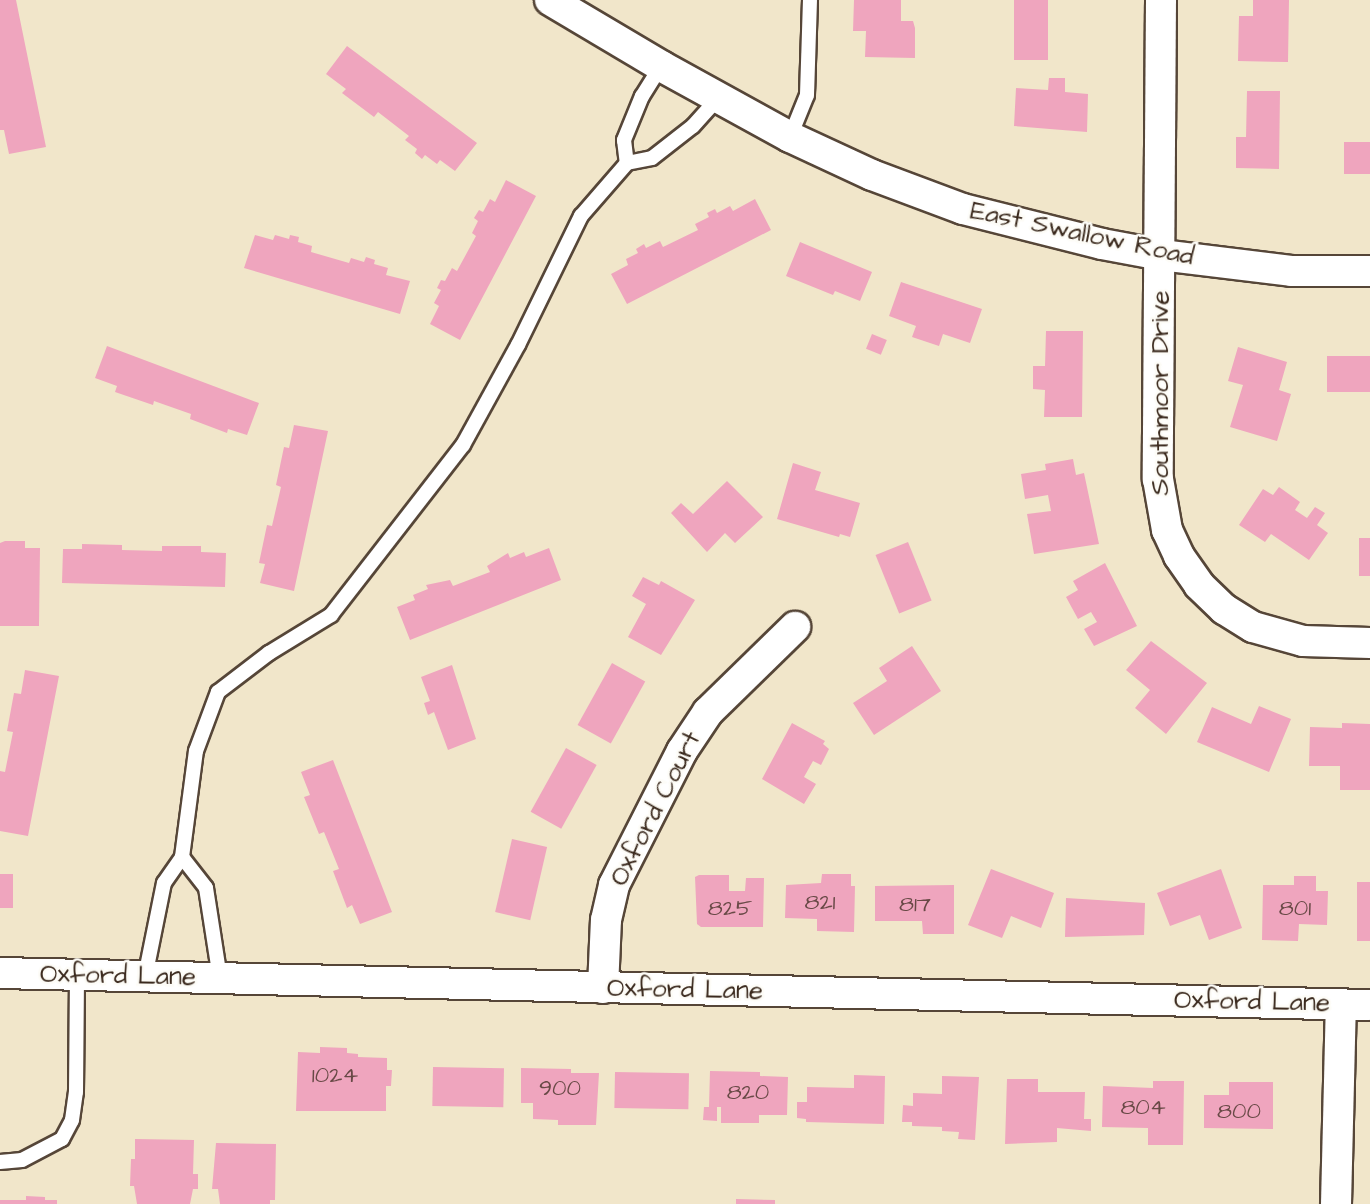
<!DOCTYPE html>
<html>
<head>
<meta charset="utf-8">
<style>
  body { margin:0 }
  #map { position:relative; width:1370px; height:1204px; overflow:hidden; background:#f1e6ca; font-family:"Architects Daughter",sans-serif }
  div>[style] { position:absolute }
  [style*='--x'] { left:calc(var(--x)*1px); top:calc(var(--y)*1px); width:calc(var(--w)*1px); rotate:calc(var(--a)*1deg) }
  .building>* { inset:0; background:#efa5be; transform-origin:0 0 }
  .roads { filter:drop-shadow(2px 0 #564638) drop-shadow(-2px 0 #564638) drop-shadow(0 2px #564638) drop-shadow(0 -2px #564638) }
  .lane>* { height:14px; margin:-7px; padding:0 7px; transform-origin:7px; border-radius:7px; background:#fff }
  .street>* { height:30px; margin:-15px; padding:0 15px; transform-origin:15px; border-radius:15px; background:#fff }
  span { translate:-50% -50%; white-space:nowrap; text-align:center; line-height:1.15; -webkit-text-stroke:5px #fdfcf7; paint-order:stroke }
  .number-label { font-size:23px; color:#684946 }
  .number-label span { -webkit-text-stroke-width:0 }
  .street-label { font-size:26px; color:#3b2a1e }
</style>
</head>
<body>
<div id="map">
  <div class="building">
    <i style="clip-path:polygon(0 0,16px 0,46px 147px,9px 154px,4px 130px,0 130px)"></i>
    <i style="clip-path:polygon(854px 0,901px 0,901px 21px,913px 21px,915px 28px,915px 58px,865px 57px,866px 31px,853px 31px)"></i>
    <i style="left:1014px;top:0;width:34px;height:60px"></i>
    <i style="clip-path:polygon(1253px 0,1289px 0,1288px 62px,1238px 61px,1239px 16px,1253px 16px)"></i>
    <i style="clip-path:polygon(347px 46px,477px 143px,455px 171px,440px 160px,437px 164px,425px 155px,422px 159px,415px 153px,417px 149px,405px 140px,409px 136px,378px 112px,374px 117px,342px 93px,346px 89px,326px 74px)"></i>
    <i style="clip-path:polygon(1049px 78px,1065px 78px,1065px 92px,1088px 94px,1087px 132px,1014px 126px,1016px 88px,1048px 90px)"></i>
    <i style="clip-path:polygon(1247px 91px,1280px 91px,1279px 169px,1236px 168px,1236px 137px,1246px 137px)"></i>
    <i style="left:1344px;top:142px;width:26px;height:32px"></i>
    <i style="clip-path:polygon(506px 180px,536px 196px,460px 340px,430px 324px,439px 306px,434px 303px,441px 290px,437px 288px,441px 280px,445px 281px,452px 268px,457px 271px,476px 236px,472px 233px,478px 221px,474px 218px,479px 210px,483px 212px,490px 199px,495px 202px)"></i>
    <i style="clip-path:polygon(755px 199px,771px 230px,627px 304px,611px 274px,628px 265px,626px 259px,638px 253px,636px 249px,644px 244px,646px 248px,660px 241px,663px 247px,698px 230px,695px 224px,709px 217px,707px 213px,715px 209px,717px 213px,730px 206px,733px 211px)"></i>
    <i style="clip-path:polygon(255px 235px,273px 240px,275px 235px,289px 239px,290px 235px,299px 237px,298px 242px,312px 246px,311px 252px,349px 263px,351px 258px,364px 262px,366px 257px,375px 260px,374px 264px,388px 268px,386px 275px,410px 281px,400px 314px,244px 268px)"></i>
    <i style="clip-path:polygon(800px 242px,872px 272px,860px 301px,835px 291px,833px 295px,786px 276px)"></i>
    <i style="clip-path:polygon(901px 282px,982px 309px,970px 343px,943px 334px,939px 346px,912px 337px,916px 326px,889px 316px)"></i>
    <i style="clip-path:polygon(1046px 331px,1083px 331px,1082px 417px,1044px 417px,1045px 390px,1033px 389px,1033px 366px,1045px 366px)"></i>
    <i style="left:872px;top:334px;width:16px;height:16px;rotate:22deg"></i>
    <i style="clip-path:polygon(107px 346px,259px 403px,247px 435px,228px 429px,227px 433px,190px 419px,191px 414px,154px 401px,153px 405px,115px 392px,117px 386px,95px 378px)"></i>
    <i style="clip-path:polygon(1238px 347px,1287px 362px,1279px 390px,1291px 394px,1277px 441px,1230px 427px,1243px 385px,1228px 381px)"></i>
    <i style="left:1327px;top:356px;width:43px;height:36px"></i>
    <i style="clip-path:polygon(294px 425px,328px 431px,294px 591px,260px 583px,265px 564px,259px 563px,267px 525px,272px 526px,281px 487px,276px 485px,284px 447px,289px 448px)"></i>
    <i style="clip-path:polygon(1073px 459px,1076px 475px,1084px 473px,1099px 544px,1034px 554px,1027px 514px,1051px 511px,1048px 495px,1025px 499px,1021px 474px,1046px 470px,1045px 464px)"></i>
    <i style="clip-path:polygon(793px 463px,821px 472px,815px 490px,860px 503px,850px 537px,840px 534px,839px 537px,777px 519px)"></i>
    <i style="clip-path:polygon(727px 481px,763px 517px,735px 543px,725px 533px,707px 552px,671px 513px,681px 503px,693px 514px)"></i>
    <i style="clip-path:polygon(1279px 487px,1300px 502px,1295px 510px,1307px 518px,1315px 507px,1325px 513px,1317px 525px,1328px 533px,1309px 560px,1271px 534px,1265px 542px,1239px 525px,1263px 489px,1273px 495px)"></i>
    <i style="left:1359px;top:538px;width:11px;height:38px"></i>
    <i style="clip-path:polygon(5px 541px,25px 541px,25px 548px,40px 548px,39px 626px,0 626px,0 543px)"></i>
    <i style="left:908px;top:542px;width:63px;height:35px;rotate:68deg"></i>
    <i style="clip-path:polygon(82px 544px,122px 545px,122px 550px,162px 551px,162px 546px,201px 546px,201px 552px,226px 553px,225px 587px,62px 583px,63px 549px,82px 549px)"></i>
    <i style="clip-path:polygon(549px 548px,561px 580px,410px 640px,397px 607px,415px 600px,413px 595px,428px 589px,426px 585px,450px 580px,453px 586px,490px 572px,487px 566px,508px 553px,510px 558px,524px 552px,526px 557px)"></i>
    <i style="clip-path:polygon(1105px 563px,1137px 626px,1094px 646px,1084px 629px,1097px 622px,1091px 612px,1078px 619px,1066px 597px,1078px 590px,1073px 581px)"></i>
    <i style="clip-path:polygon(643px 577px,659px 585px,661px 581px,695px 600px,661px 655px,628px 637px,646px 604px,632px 596px)"></i>
    <i style="clip-path:polygon(1151px 641px,1207px 683px,1166px 734px,1135px 708px,1150px 690px,1126px 670px)"></i>
    <i style="clip-path:polygon(912px 646px,941px 691px,874px 735px,853px 703px,887px 681px,879px 668px)"></i>
    <i style="left:612px;top:663px;width:38px;height:71px;rotate:29deg"></i>
    <i style="clip-path:polygon(452px 665px,476px 739px,448px 750px,434px 712px,428px 715px,424px 703px,430px 701px,421px 677px)"></i>
    <i style="clip-path:polygon(25px 670px,59px 676px,28px 836px,0 831px,0 771px,5px 772px,13px 732px,7px 731px,14px 693px,21px 694px)"></i>
    <i style="clip-path:polygon(1259px 706px,1291px 719px,1269px 772px,1197px 742px,1212px 707px,1251px 724px)"></i>
    <i style="clip-path:polygon(792px 723px,825px 741px,823px 744px,829px 749px,821px 765px,813px 761px,804px 777px,816px 784px,804px 804px,762px 779px)"></i>
    <i style="clip-path:polygon(1342px 723px,1370px 724px,1370px 790px,1340px 790px,1340px 766px,1309px 766px,1310px 727px,1342px 728px)"></i>
    <i style="left:566px;top:748px;width:35px;height:73px;rotate:29deg"></i>
    <i style="clip-path:polygon(333px 760px,392px 912px,360px 924px,352px 905px,347px 908px,333px 871px,339px 869px,324px 832px,319px 834px,304px 797px,310px 795px,301px 772px)"></i>
    <i style="left:512px;top:839px;width:36px;height:75px;rotate:13deg"></i>
    <i style="clip-path:polygon(991px 869px,1054px 893px,1041px 928px,1011px 916px,1002px 938px,968px 925px)"></i>
    <i style="clip-path:polygon(1221px 869px,1242px 928px,1209px 940px,1200px 915px,1170px 926px,1157px 893px)"></i>
    <i style="left:0;top:874px;width:13px;height:34px"></i>
    <i style="clip-path:polygon(822px 874px,851px 874px,851px 886px,855px 886px,854px 932px,817px 931px,817px 919px,785px 918px,786px 885px,821px 883px)"></i>
    <i style="clip-path:polygon(699px 875px,729px 875px,729px 891px,745px 891px,746px 878px,764px 878px,763px 927px,701px 927px,697px 924px,695px 877px)"></i>
    <i style="clip-path:polygon(1294px 876px,1316px 876px,1316px 891px,1328px 891px,1327px 925px,1299px 924px,1298px 941px,1262px 940px,1263px 885px,1294px 885px)"></i>
    <i style="left:1357px;top:882px;width:13px;height:59px"></i>
    <i style="clip-path:polygon(954px 885px,954px 934px,923px 934px,922px 921px,875px 921px,875px 886px)"></i>
    <i style="clip-path:polygon(1066px 898px,1145px 903px,1144px 935px,1065px 937px)"></i>
    <i style="clip-path:polygon(320px 1047px,347px 1048px,347px 1053px,358px 1054px,358px 1057px,387px 1058px,387px 1070px,392px 1070px,391px 1086px,386px 1086px,386px 1111px,296px 1111px,298px 1052px,320px 1053px)"></i>
    <i style="left:433px;top:1067px;width:71px;height:39px;rotate:1deg"></i>
    <i style="clip-path:polygon(521px 1068px,571px 1069px,571px 1073px,599px 1073px,596px 1125px,558px 1125px,558px 1120px,533px 1119px,533px 1103px,521px 1103px)"></i>
    <i style="clip-path:polygon(710px 1071px,760px 1072px,760px 1076px,788px 1077px,787px 1115px,759px 1115px,759px 1123px,721px 1123px,721px 1107px,717px 1107px,717px 1121px,703px 1120px,704px 1107px,709px 1107px)"></i>
    <i style="left:615px;top:1072px;width:74px;height:36px;rotate:1deg"></i>
    <i style="clip-path:polygon(854px 1075px,885px 1076px,884px 1124px,806px 1122px,806px 1119px,797px 1118px,797px 1102px,807px 1102px,807px 1087px,854px 1088px)"></i>
    <i style="clip-path:polygon(942px 1076px,979px 1077px,975px 1140px,958px 1139px,959px 1132px,942px 1131px,942px 1127px,912px 1126px,912px 1122px,902px 1122px,903px 1105px,913px 1106px,913px 1093px,942px 1094px)"></i>
    <i style="clip-path:polygon(1007px 1079px,1038px 1079px,1038px 1092px,1085px 1092px,1084px 1119px,1091px 1119px,1091px 1131px,1057px 1128px,1057px 1142px,1005px 1144px)"></i>
    <i style="clip-path:polygon(1153px 1081px,1184px 1081px,1183px 1145px,1148px 1145px,1148px 1128px,1102px 1127px,1103px 1086px,1153px 1088px)"></i>
    <i style="clip-path:polygon(1229px 1082px,1273px 1082px,1273px 1129px,1204px 1128px,1204px 1095px,1229px 1095px)"></i>
    <i style="clip-path:polygon(135px 1139px,194px 1140px,193px 1174px,198px 1174px,198px 1189px,193px 1189px,190px 1204px,137px 1204px,134px 1186px,130px 1186px,131px 1159px,135px 1159px)"></i>
    <i style="clip-path:polygon(216px 1143px,276px 1144px,275px 1200px,270px 1200px,270px 1204px,220px 1204px,218px 1189px,212px 1189px)"></i>
    <i style="clip-path:polygon(26px 1196px,45px 1197px,45px 1200px,57px 1200px,57px 1204px,0 1204px,0 1200px,26px 1200px)"></i>
    <i style="clip-path:polygon(736px 1199px,775px 1200px,775px 1204px,736px 1204px)"></i>
  </div>
  <div class="roads">
    <div class="lane">
      <i style="--x:661;--y:66;--w:36;--a:122"></i>
      <i style="--x:642;--y:96;--w:48;--a:112.2"></i>
      <i style="--x:624;--y:140;--w:23;--a:83"></i>
      <i style="--x:627;--y:163;--w:25;--a:-11"></i>
      <i style="--x:652;--y:158;--w:52;--a:-38"></i>
      <i style="--x:693;--y:126;--w:39;--a:-48"></i>
      <i style="--x:790;--y:137;--w:45;--a:-68"></i>
      <i style="--x:807;--y:95;--w:95;--a:-88.2"></i>
      <i style="--x:182;--y:857;--w:107;--a:-82.5"></i>
      <i style="--x:196;--y:751;--w:63;--a:-69.6"></i>
      <i style="--x:218;--y:692;--w:64;--a:-37.4"></i>
      <i style="--x:269;--y:653;--w:73;--a:-31.5"></i>
      <i style="--x:331;--y:615;--w:215;--a:-52.2"></i>
      <i style="--x:463;--y:445;--w:114;--a:-61.2"></i>
      <i style="--x:518;--y:345;--w:144;--a:-64"></i>
      <i style="--x:581;--y:216;--w:70;--a:-49"></i>
      <i style="--x:145;--y:977;--w:96;--a:-78.6"></i>
      <i style="--x:164;--y:883;--w:32;--a:-55"></i>
      <i style="--x:182;--y:857;--w:39;--a:52"></i>
      <i style="--x:206;--y:888;--w:91;--a:81.2"></i>
      <i style="--x:0;--y:1162;--w:22;--a:-5"></i>
      <i style="--x:22;--y:1160;--w:45;--a:-27.7"></i>
      <i style="--x:62;--y:1139;--w:21;--a:-62"></i>
      <i style="--x:72;--y:1120;--w:28;--a:-82"></i>
      <i style="--x:76;--y:1092;--w:117;--a:-89.5"></i>
    </div>
    <div class="street">
      <i style="--x:550;--y:0;--w:129;--a:30.7"></i>
      <i style="--x:661;--y:66;--w:147;--a:28.8"></i>
      <i style="--x:790;--y:137;--w:90;--a:24.9"></i>
      <i style="--x:872;--y:175;--w:97;--a:20.5"></i>
      <i style="--x:963;--y:209;--w:143;--a:14.1"></i>
      <i style="--x:1102;--y:244;--w:60;--a:10.6"></i>
      <i style="--x:1161;--y:255;--w:131;--a:7"></i>
      <i style="--x:1291;--y:271;--w:79;--a:0"></i>
      <i style="--x:1161;--y:0;--w:479;--a:90.4"></i>
      <i style="--x:1158;--y:479;--w:52;--a:80"></i>
      <i style="--x:1167;--y:530;--w:29;--a:65"></i>
      <i style="--x:1179;--y:556;--w:35;--a:55"></i>
      <i style="--x:1199;--y:585;--w:35;--a:44"></i>
      <i style="--x:1224;--y:609;--w:34;--a:32"></i>
      <i style="--x:1253;--y:627;--w:52;--a:15.6"></i>
      <i style="--x:1303;--y:641;--w:67;--a:1.7"></i>
      <i style="--x:0;--y:973;--w:1370;--a:1.34"></i>
      <i style="--x:603;--y:988;--w:68;--a:-87.5"></i>
      <i style="--x:606;--y:920;--w:36;--a:-77"></i>
      <i style="--x:614;--y:885;--w:150;--a:-63.1"></i>
      <i style="--x:682;--y:751;--w:47;--a:-56.3"></i>
      <i style="--x:708;--y:712;--w:122;--a:-44.3"></i>
      <i style="--x:1336;--y:1204;--w:200;--a:-88.6"></i>
    </div>
  </div>
  <div class="number-label">
    <span style="left:820px;top:902px">821</span>
    <span style="left:915px;top:904px">817</span>
    <span style="left:730px;top:908px">825</span>
    <span style="left:1295px;top:908px">801</span>
    <span style="left:335px;top:1075px">1024</span>
    <span style="left:560px;top:1088px">900</span>
    <span style="left:748px;top:1092px">820</span>
    <span style="left:1143px;top:1107px">804</span>
    <span style="left:1239px;top:1111px">800</span>
  </div>
  <div class="street-label">
    <span style="left:1082px;top:234px;rotate:12deg">East Swallow Road</span>
    <span style="left:1161px;top:393px;rotate:-90deg">Southmoor Drive</span>
    <span style="left:656px;top:809px;rotate:-63deg">Oxford Court</span>
    <span style="left:118px;top:976px;rotate:1deg">Oxford Lane</span>
    <span style="left:685px;top:990px;rotate:1deg">Oxford Lane</span>
    <span style="left:1252px;top:1002px;rotate:1deg">Oxford Lane</span>
  </div>
</div>
</body>
</html>
